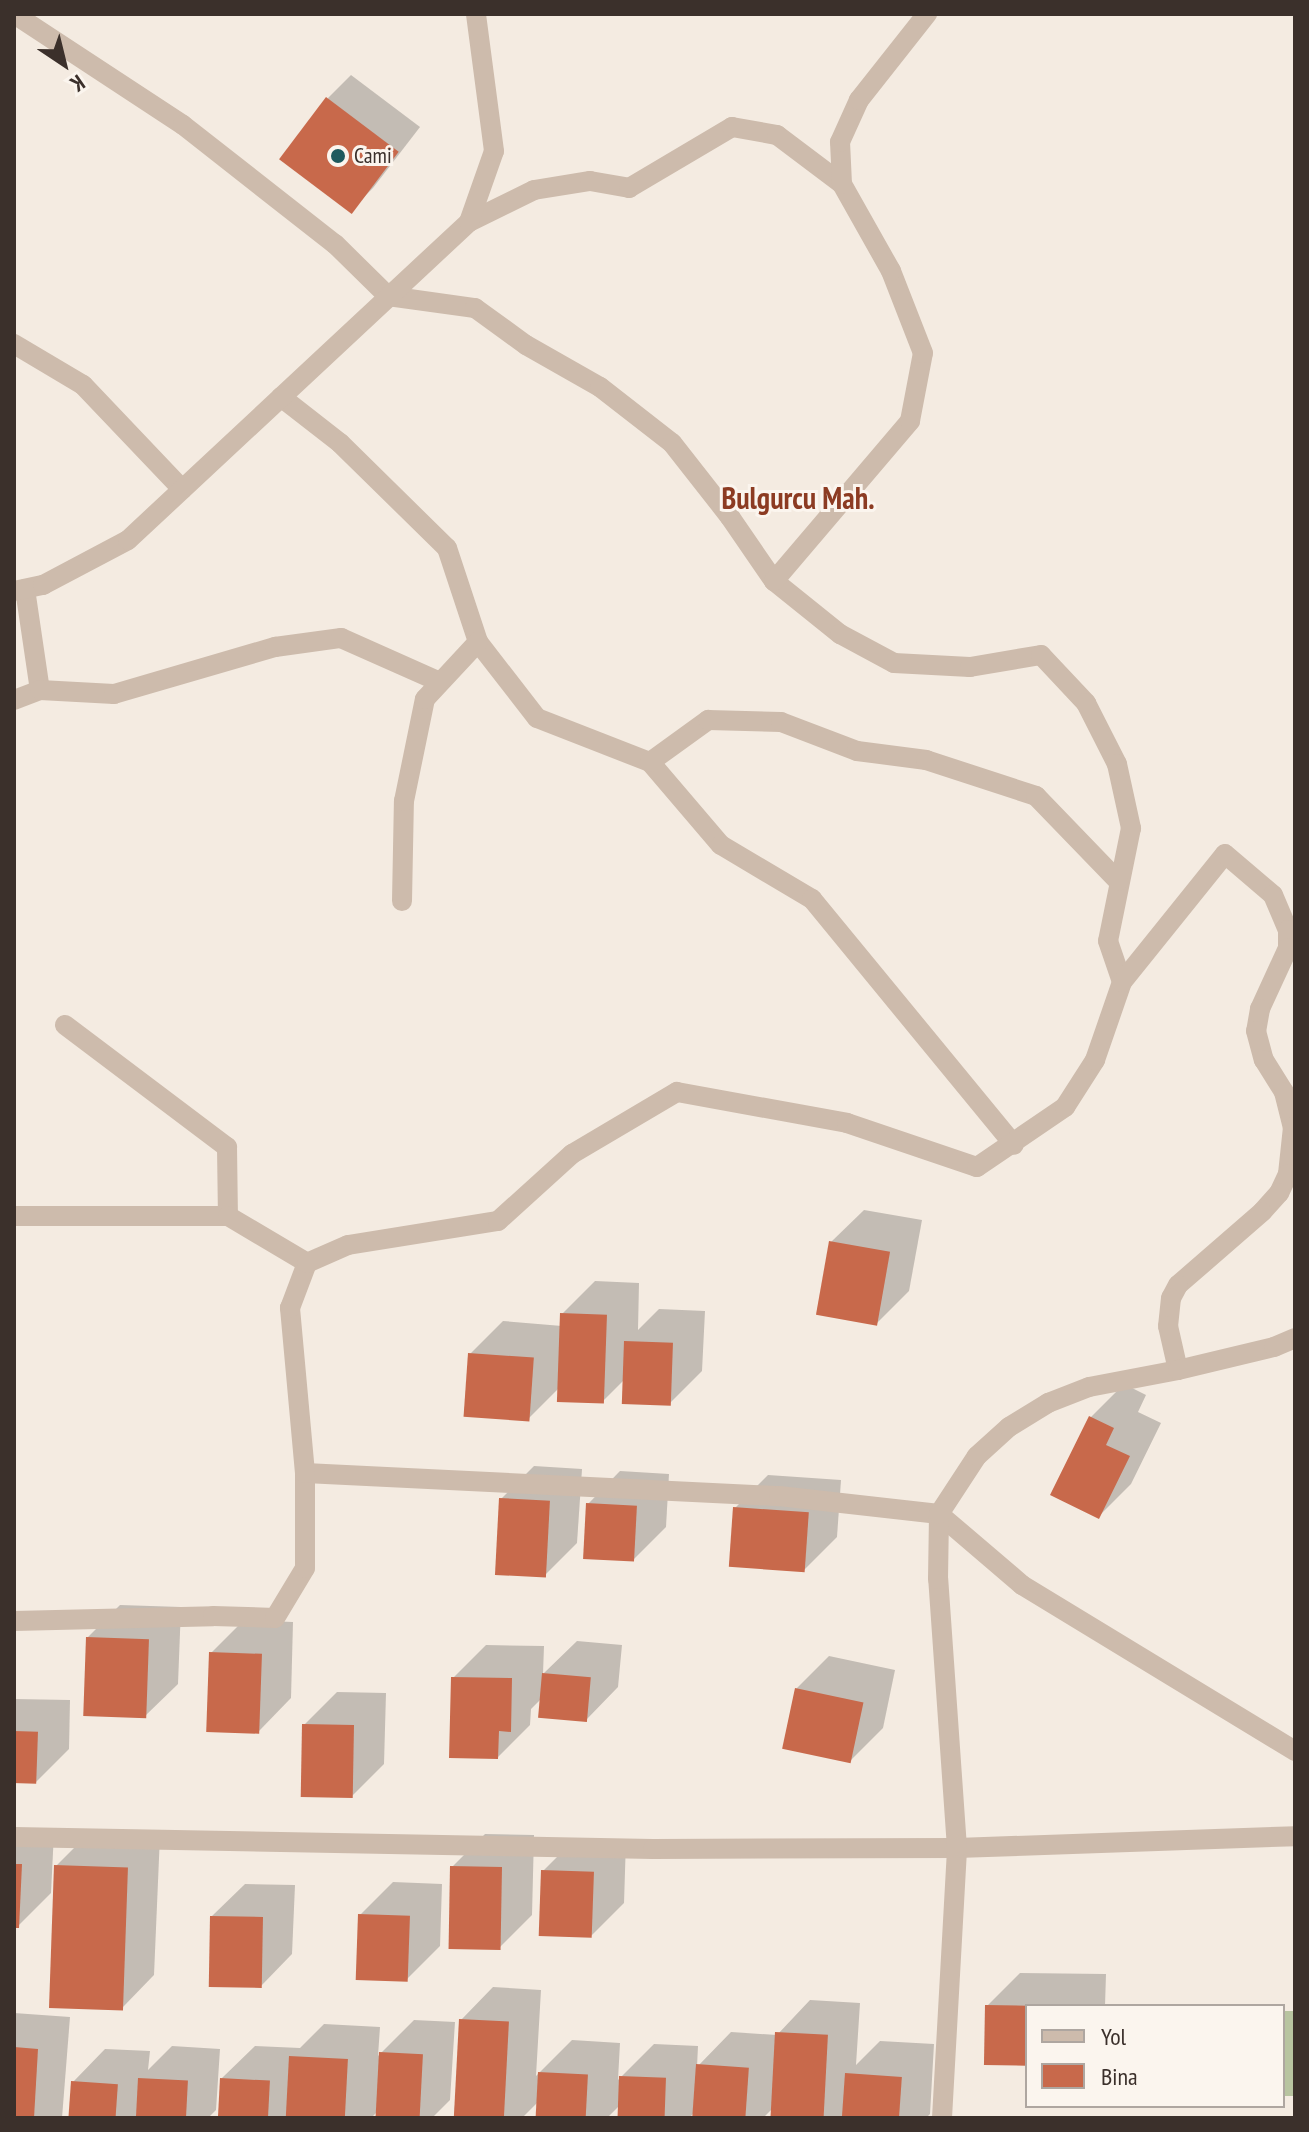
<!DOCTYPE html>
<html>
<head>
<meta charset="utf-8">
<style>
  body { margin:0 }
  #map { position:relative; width:1309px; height:2132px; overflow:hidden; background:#f4ebe1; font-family:"PT Sans Narrow",sans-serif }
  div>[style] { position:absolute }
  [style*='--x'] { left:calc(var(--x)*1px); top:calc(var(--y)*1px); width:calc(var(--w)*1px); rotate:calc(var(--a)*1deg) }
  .green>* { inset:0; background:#b8c4a0; transform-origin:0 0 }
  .shadow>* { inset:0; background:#0003 }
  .building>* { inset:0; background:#c8694b; transform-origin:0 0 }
  .service>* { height:20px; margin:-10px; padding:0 10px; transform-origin:10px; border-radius:10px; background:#cdbbac }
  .minor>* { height:20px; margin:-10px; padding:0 10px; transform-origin:10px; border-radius:10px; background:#cdbbac }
  .dots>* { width:22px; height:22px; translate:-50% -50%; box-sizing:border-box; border:4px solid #fbf5ee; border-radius:50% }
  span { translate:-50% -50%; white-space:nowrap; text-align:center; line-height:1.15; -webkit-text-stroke:6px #fbf5ee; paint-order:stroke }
  .poi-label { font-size:22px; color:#3b302b }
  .left { translate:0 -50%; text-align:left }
  .district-label { font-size:30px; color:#8c3b22; font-weight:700 }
  .frame { position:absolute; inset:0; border:16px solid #3b302b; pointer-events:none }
  .legend { position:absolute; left:1025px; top:2004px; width:260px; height:104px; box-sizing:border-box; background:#fbf5ee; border:2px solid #aea6a0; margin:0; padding:10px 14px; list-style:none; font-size:24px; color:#3b302b }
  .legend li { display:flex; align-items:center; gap:16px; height:40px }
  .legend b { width:40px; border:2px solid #aea6a0 }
  .north { position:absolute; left:24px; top:24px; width:80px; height:80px; -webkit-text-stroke:6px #fbf5ee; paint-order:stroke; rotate:145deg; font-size:22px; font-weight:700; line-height:32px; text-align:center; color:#3b302b }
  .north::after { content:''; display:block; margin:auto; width:28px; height:36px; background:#3b302b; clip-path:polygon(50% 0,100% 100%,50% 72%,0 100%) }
</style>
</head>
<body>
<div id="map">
  <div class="green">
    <i style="left:1295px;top:2011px;width:85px;height:12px;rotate:90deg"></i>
  </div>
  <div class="shadow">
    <i style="clip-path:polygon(351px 75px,420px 127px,373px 188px,350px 211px,328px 98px)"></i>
    <i style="clip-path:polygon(864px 1210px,922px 1220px,909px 1291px,876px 1324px,831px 1242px)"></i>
    <i style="clip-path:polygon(595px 1281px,639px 1283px,638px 1330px,659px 1309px,705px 1311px,702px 1371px,669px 1404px,624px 1380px,603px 1401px,559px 1388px,528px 1419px,470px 1354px,503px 1321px,562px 1326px,562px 1314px)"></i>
    <i style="clip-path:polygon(1124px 1384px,1146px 1395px,1138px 1412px,1161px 1423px,1131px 1484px,1098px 1517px,1053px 1494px,1091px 1417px)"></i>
    <i style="clip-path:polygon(534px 1466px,582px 1469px,577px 1543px,544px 1576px,501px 1499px)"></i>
    <i style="clip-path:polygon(620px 1471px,669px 1474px,666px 1527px,633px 1560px,588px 1504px)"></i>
    <i style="clip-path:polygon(768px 1475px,841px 1480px,837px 1537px,804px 1570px,735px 1508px)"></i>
    <i style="clip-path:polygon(120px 1605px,181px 1607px,178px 1684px,145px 1716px,87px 1638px)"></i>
    <i style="clip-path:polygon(244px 1620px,293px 1622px,291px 1698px,259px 1731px,211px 1653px)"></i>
    <i style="clip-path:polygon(577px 1641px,622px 1645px,618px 1687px,586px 1720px,542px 1698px,531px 1709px,530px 1725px,498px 1757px,453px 1678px,486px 1645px,544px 1646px,543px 1674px)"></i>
    <i style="clip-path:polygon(829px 1656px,895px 1670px,883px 1728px,850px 1761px,796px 1689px)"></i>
    <i style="clip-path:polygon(337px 1692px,386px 1693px,384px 1764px,351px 1797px,304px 1725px)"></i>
    <i style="clip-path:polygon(14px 1699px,70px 1700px,69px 1749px,36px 1782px,14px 1781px)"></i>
    <i style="clip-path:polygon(14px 1830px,54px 1832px,51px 1893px,18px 1926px,14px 1926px)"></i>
    <i style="clip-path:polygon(89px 1833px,160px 1835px,154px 1975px,122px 2008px,56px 1866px)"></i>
    <i style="clip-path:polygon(485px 1834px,534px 1835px,532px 1915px,499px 1948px,452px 1867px)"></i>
    <i style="clip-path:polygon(576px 1838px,626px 1840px,624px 1903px,591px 1936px,543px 1871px)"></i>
    <i style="clip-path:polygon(393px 1882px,442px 1884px,440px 1946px,407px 1979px,360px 1915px)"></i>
    <i style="clip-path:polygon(245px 1884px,295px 1885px,292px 1954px,260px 1987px,212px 1916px)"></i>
    <i style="clip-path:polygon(1020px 1973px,1106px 1974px,1105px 2006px,1027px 2006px,1027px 2063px,987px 2006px)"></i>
    <i style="clip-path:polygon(493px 1987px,541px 1990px,536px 2076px,572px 2040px,620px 2043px,618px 2080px,654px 2044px,698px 2046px,697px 2067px,731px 2032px,777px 2035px,810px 2000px,860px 2003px,856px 2065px,880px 2041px,934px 2044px,930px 2114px,926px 2118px,771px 2118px,772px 2109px,763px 2118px,695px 2118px,695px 2112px,689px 2118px,618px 2118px,619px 2106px,607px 2118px,537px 2118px,538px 2102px,522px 2118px,454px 2118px,461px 2020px)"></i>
    <i style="clip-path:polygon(14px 2013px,70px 2017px,62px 2118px,14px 2118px)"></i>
    <i style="clip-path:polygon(414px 2020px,455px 2022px,450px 2100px,432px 2118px,377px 2118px,378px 2111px,371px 2118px,220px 2118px,222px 2078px,255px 2046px,300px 2048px,324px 2024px,380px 2027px,378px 2056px)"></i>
    <i style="clip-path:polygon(172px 2046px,220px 2049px,216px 2110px,208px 2118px,70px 2118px,73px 2082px,105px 2049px,150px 2051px,148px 2070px)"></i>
  </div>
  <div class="building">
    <i style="left:326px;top:97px;width:91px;height:78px;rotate:37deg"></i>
    <i style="left:829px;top:1241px;width:62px;height:75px;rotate:10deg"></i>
    <i style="left:560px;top:1313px;width:47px;height:89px;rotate:2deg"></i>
    <i style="left:624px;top:1341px;width:49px;height:63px;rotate:2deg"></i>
    <i style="left:468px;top:1353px;width:66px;height:64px;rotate:4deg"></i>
    <i style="clip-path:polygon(1089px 1416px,1114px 1428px,1106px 1445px,1130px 1456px,1099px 1519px,1050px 1495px)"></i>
    <i style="left:499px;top:1498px;width:51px;height:77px;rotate:3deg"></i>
    <i style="left:586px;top:1503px;width:51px;height:56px;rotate:3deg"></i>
    <i style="left:733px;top:1507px;width:76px;height:60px;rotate:4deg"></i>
    <i style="left:86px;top:1637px;width:63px;height:79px;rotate:2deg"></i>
    <i style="left:209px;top:1652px;width:53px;height:80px;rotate:2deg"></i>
    <i style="left:542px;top:1673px;width:49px;height:45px;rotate:5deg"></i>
    <i style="clip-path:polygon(451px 1677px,512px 1678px,511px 1732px,499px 1731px,498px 1759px,449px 1758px)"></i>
    <i style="left:795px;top:1688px;width:70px;height:62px;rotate:12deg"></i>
    <i style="left:302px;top:1724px;width:52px;height:73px;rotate:1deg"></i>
    <i style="left:14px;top:1731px;width:24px;height:52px;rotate:2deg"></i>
    <i style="clip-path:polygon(14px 1864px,22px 1864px,19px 1928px,14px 1928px)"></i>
    <i style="left:54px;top:1865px;width:74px;height:143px;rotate:2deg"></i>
    <i style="left:450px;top:1866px;width:52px;height:83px;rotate:1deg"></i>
    <i style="left:541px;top:1870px;width:53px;height:66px;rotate:2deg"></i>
    <i style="left:358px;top:1914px;width:52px;height:66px;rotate:2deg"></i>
    <i style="left:210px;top:1916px;width:53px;height:71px;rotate:1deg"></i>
    <i style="left:985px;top:2005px;width:42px;height:60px;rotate:1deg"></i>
    <i style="left:459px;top:2019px;width:50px;height:99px;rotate:3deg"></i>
    <i style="left:775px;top:2032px;width:53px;height:86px;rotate:3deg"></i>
    <i style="clip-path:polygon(14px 2047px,38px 2049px,34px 2118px,14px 2118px)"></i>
    <i style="left:379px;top:2052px;width:44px;height:66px;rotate:3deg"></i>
    <i style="left:289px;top:2056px;width:59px;height:62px;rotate:3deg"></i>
    <i style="left:696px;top:2064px;width:53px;height:54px;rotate:4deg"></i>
    <i style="left:538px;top:2072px;width:50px;height:46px;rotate:3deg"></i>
    <i style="left:845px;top:2073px;width:57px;height:45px;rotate:4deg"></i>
    <i style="left:619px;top:2076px;width:47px;height:42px;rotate:2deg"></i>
    <i style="left:138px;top:2078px;width:50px;height:40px;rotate:3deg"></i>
    <i style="left:220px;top:2078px;width:50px;height:40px;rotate:3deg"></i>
    <i style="left:71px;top:2081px;width:47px;height:37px;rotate:4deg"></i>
  </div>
  <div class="service">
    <i style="--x:65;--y:1025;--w:203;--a:37"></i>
    <i style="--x:227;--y:1147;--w:69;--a:89.2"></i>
  </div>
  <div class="minor">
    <i style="--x:14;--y:14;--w:202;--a:33.3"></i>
    <i style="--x:183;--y:125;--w:193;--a:38.1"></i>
    <i style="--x:335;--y:244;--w:74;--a:44.5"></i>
    <i style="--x:388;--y:296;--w:88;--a:7.9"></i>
    <i style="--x:475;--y:308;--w:63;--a:36"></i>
    <i style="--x:526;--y:345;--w:85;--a:29.6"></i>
    <i style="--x:600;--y:387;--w:91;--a:37.9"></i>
    <i style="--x:672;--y:443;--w:94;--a:51.9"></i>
    <i style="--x:730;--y:517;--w:78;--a:55.5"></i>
    <i style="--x:774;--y:581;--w:85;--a:38.8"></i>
    <i style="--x:840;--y:634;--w:61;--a:28.2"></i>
    <i style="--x:894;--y:663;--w:76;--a:3"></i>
    <i style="--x:970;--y:667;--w:72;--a:-9.6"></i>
    <i style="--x:1041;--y:655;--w:66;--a:46.8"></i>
    <i style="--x:1086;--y:703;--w:68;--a:63.1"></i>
    <i style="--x:1117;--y:764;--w:66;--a:77.7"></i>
    <i style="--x:1131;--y:828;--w:115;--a:101.5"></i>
    <i style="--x:1108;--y:941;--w:43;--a:71.1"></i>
    <i style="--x:469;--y:222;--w:72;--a:-26.2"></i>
    <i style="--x:534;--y:190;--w:57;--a:-9.1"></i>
    <i style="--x:590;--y:181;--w:40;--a:10"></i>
    <i style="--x:629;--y:188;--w:120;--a:-30.6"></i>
    <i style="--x:732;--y:127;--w:46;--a:10.1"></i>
    <i style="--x:777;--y:135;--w:81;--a:37"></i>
    <i style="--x:14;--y:344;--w:80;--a:30.7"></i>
    <i style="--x:83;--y:385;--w:144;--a:46.4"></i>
    <i style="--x:281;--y:397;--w:75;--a:37.9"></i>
    <i style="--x:340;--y:443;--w:150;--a:44.5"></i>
    <i style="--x:447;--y:548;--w:99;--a:71.7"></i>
    <i style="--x:478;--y:642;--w:96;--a:52.2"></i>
    <i style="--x:537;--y:718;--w:121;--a:21.3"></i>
    <i style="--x:650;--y:762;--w:109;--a:49.5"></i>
    <i style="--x:721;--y:845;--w:106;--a:30.7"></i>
    <i style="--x:812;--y:899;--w:318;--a:50.6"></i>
    <i style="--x:774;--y:581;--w:210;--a:-49.6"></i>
    <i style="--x:910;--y:421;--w:69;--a:-79.2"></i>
    <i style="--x:923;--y:353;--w:88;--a:-111.3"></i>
    <i style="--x:891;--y:271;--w:100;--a:-119.4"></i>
    <i style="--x:842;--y:184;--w:42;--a:-92.7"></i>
    <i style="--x:840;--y:142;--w:46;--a:-65.7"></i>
    <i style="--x:859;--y:100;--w:110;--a:-51.7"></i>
    <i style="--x:25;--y:589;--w:102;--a:81.6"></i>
    <i style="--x:14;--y:591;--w:30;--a:-12"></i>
    <i style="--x:43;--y:585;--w:96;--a:-27.9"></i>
    <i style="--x:128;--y:540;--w:466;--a:-43"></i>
    <i style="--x:469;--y:222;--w:75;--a:-70.6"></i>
    <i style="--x:494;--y:151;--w:138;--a:-97.5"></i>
    <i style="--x:14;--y:700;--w:28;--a:-21"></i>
    <i style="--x:40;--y:690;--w:74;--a:3.1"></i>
    <i style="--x:114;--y:694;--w:168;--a:-16.3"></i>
    <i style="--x:275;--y:647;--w:67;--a:-7.8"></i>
    <i style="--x:341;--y:638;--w:108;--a:24"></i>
    <i style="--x:650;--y:762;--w:72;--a:-35.9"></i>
    <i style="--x:708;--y:720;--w:73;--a:1.6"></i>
    <i style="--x:781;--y:722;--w:81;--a:20.9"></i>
    <i style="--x:857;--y:751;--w:70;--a:7.4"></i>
    <i style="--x:926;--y:760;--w:116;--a:18.1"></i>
    <i style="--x:1036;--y:796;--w:118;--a:46"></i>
    <i style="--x:402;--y:901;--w:100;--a:-88.9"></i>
    <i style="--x:404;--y:801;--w:104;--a:-78.4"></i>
    <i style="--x:425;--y:699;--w:78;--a:-47.1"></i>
    <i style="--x:14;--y:1216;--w:214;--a:0"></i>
    <i style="--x:228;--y:1216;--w:92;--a:30.7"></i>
    <i style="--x:305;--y:1473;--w:475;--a:2.8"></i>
    <i style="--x:779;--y:1496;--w:161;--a:6.4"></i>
    <i style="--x:939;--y:1514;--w:109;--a:40.5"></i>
    <i style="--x:1022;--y:1585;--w:320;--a:31.3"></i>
    <i style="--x:14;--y:1621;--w:199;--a:-1.4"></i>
    <i style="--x:213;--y:1616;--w:62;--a:1.8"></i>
    <i style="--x:275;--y:1618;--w:58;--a:-59"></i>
    <i style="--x:305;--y:1568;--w:95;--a:-90"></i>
    <i style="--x:305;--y:1473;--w:166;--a:-95.2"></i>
    <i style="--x:290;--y:1308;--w:48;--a:-69.3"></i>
    <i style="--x:307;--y:1263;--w:45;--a:-23.7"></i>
    <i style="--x:348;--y:1245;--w:152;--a:-9.1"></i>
    <i style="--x:498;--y:1221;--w:100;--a:-42.2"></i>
    <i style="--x:572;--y:1154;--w:122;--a:-30.6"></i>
    <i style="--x:677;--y:1092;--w:173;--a:10.3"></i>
    <i style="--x:847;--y:1123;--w:137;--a:18.7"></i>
    <i style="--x:977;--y:1167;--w:107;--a:-34.3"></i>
    <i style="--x:1065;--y:1107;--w:56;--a:-57.4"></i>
    <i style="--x:1095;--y:1060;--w:83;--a:-70.9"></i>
    <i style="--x:1122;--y:982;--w:164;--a:-51.2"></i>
    <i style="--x:1225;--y:854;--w:63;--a:40.5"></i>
    <i style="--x:1273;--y:895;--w:38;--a:67"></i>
    <i style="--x:1288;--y:930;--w:18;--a:90"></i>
    <i style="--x:1288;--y:948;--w:67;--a:114.7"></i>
    <i style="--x:1260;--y:1009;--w:22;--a:100"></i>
    <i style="--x:1256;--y:1031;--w:30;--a:75"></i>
    <i style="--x:1264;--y:1060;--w:38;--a:58"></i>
    <i style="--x:1284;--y:1092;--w:36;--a:76"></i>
    <i style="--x:1293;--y:1127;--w:47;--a:96.1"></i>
    <i style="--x:1288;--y:1174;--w:21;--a:115"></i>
    <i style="--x:1279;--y:1193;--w:25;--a:132"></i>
    <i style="--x:1262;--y:1212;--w:111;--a:139"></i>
    <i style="--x:1178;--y:1285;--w:15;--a:118"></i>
    <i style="--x:1171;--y:1298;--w:28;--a:96"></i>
    <i style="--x:1168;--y:1326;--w:45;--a:77.2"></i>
    <i style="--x:14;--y:1837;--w:639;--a:1.08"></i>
    <i style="--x:653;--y:1849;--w:304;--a:-0.2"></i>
    <i style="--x:957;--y:1848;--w:338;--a:-2"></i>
    <i style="--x:942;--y:2118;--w:270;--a:-86.8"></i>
    <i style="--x:957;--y:1848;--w:270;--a:-94"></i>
    <i style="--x:938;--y:1579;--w:65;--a:-89.1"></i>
    <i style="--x:939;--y:1514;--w:69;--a:-56.8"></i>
    <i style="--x:977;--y:1456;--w:43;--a:-42.2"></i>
    <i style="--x:1009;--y:1427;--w:46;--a:-31.6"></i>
    <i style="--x:1048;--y:1403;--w:44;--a:-21.3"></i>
    <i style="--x:1089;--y:1387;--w:91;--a:-10.8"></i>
    <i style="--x:1178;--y:1370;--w:99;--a:-13.5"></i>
    <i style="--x:1274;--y:1347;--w:23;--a:-23"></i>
  </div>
  <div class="dots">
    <i style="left:338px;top:156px;background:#1f5a5e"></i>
  </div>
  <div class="poi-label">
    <span class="left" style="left:354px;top:156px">Cami</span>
  </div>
  <div class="district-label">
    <span style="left:798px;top:498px">Bulgurcu Mah.</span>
  </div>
  <div class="frame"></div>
  <ul class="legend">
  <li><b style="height:10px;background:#cdbbac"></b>Yol</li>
  <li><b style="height:22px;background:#c8694b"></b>Bina</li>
  </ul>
  <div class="north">K</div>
</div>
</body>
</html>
